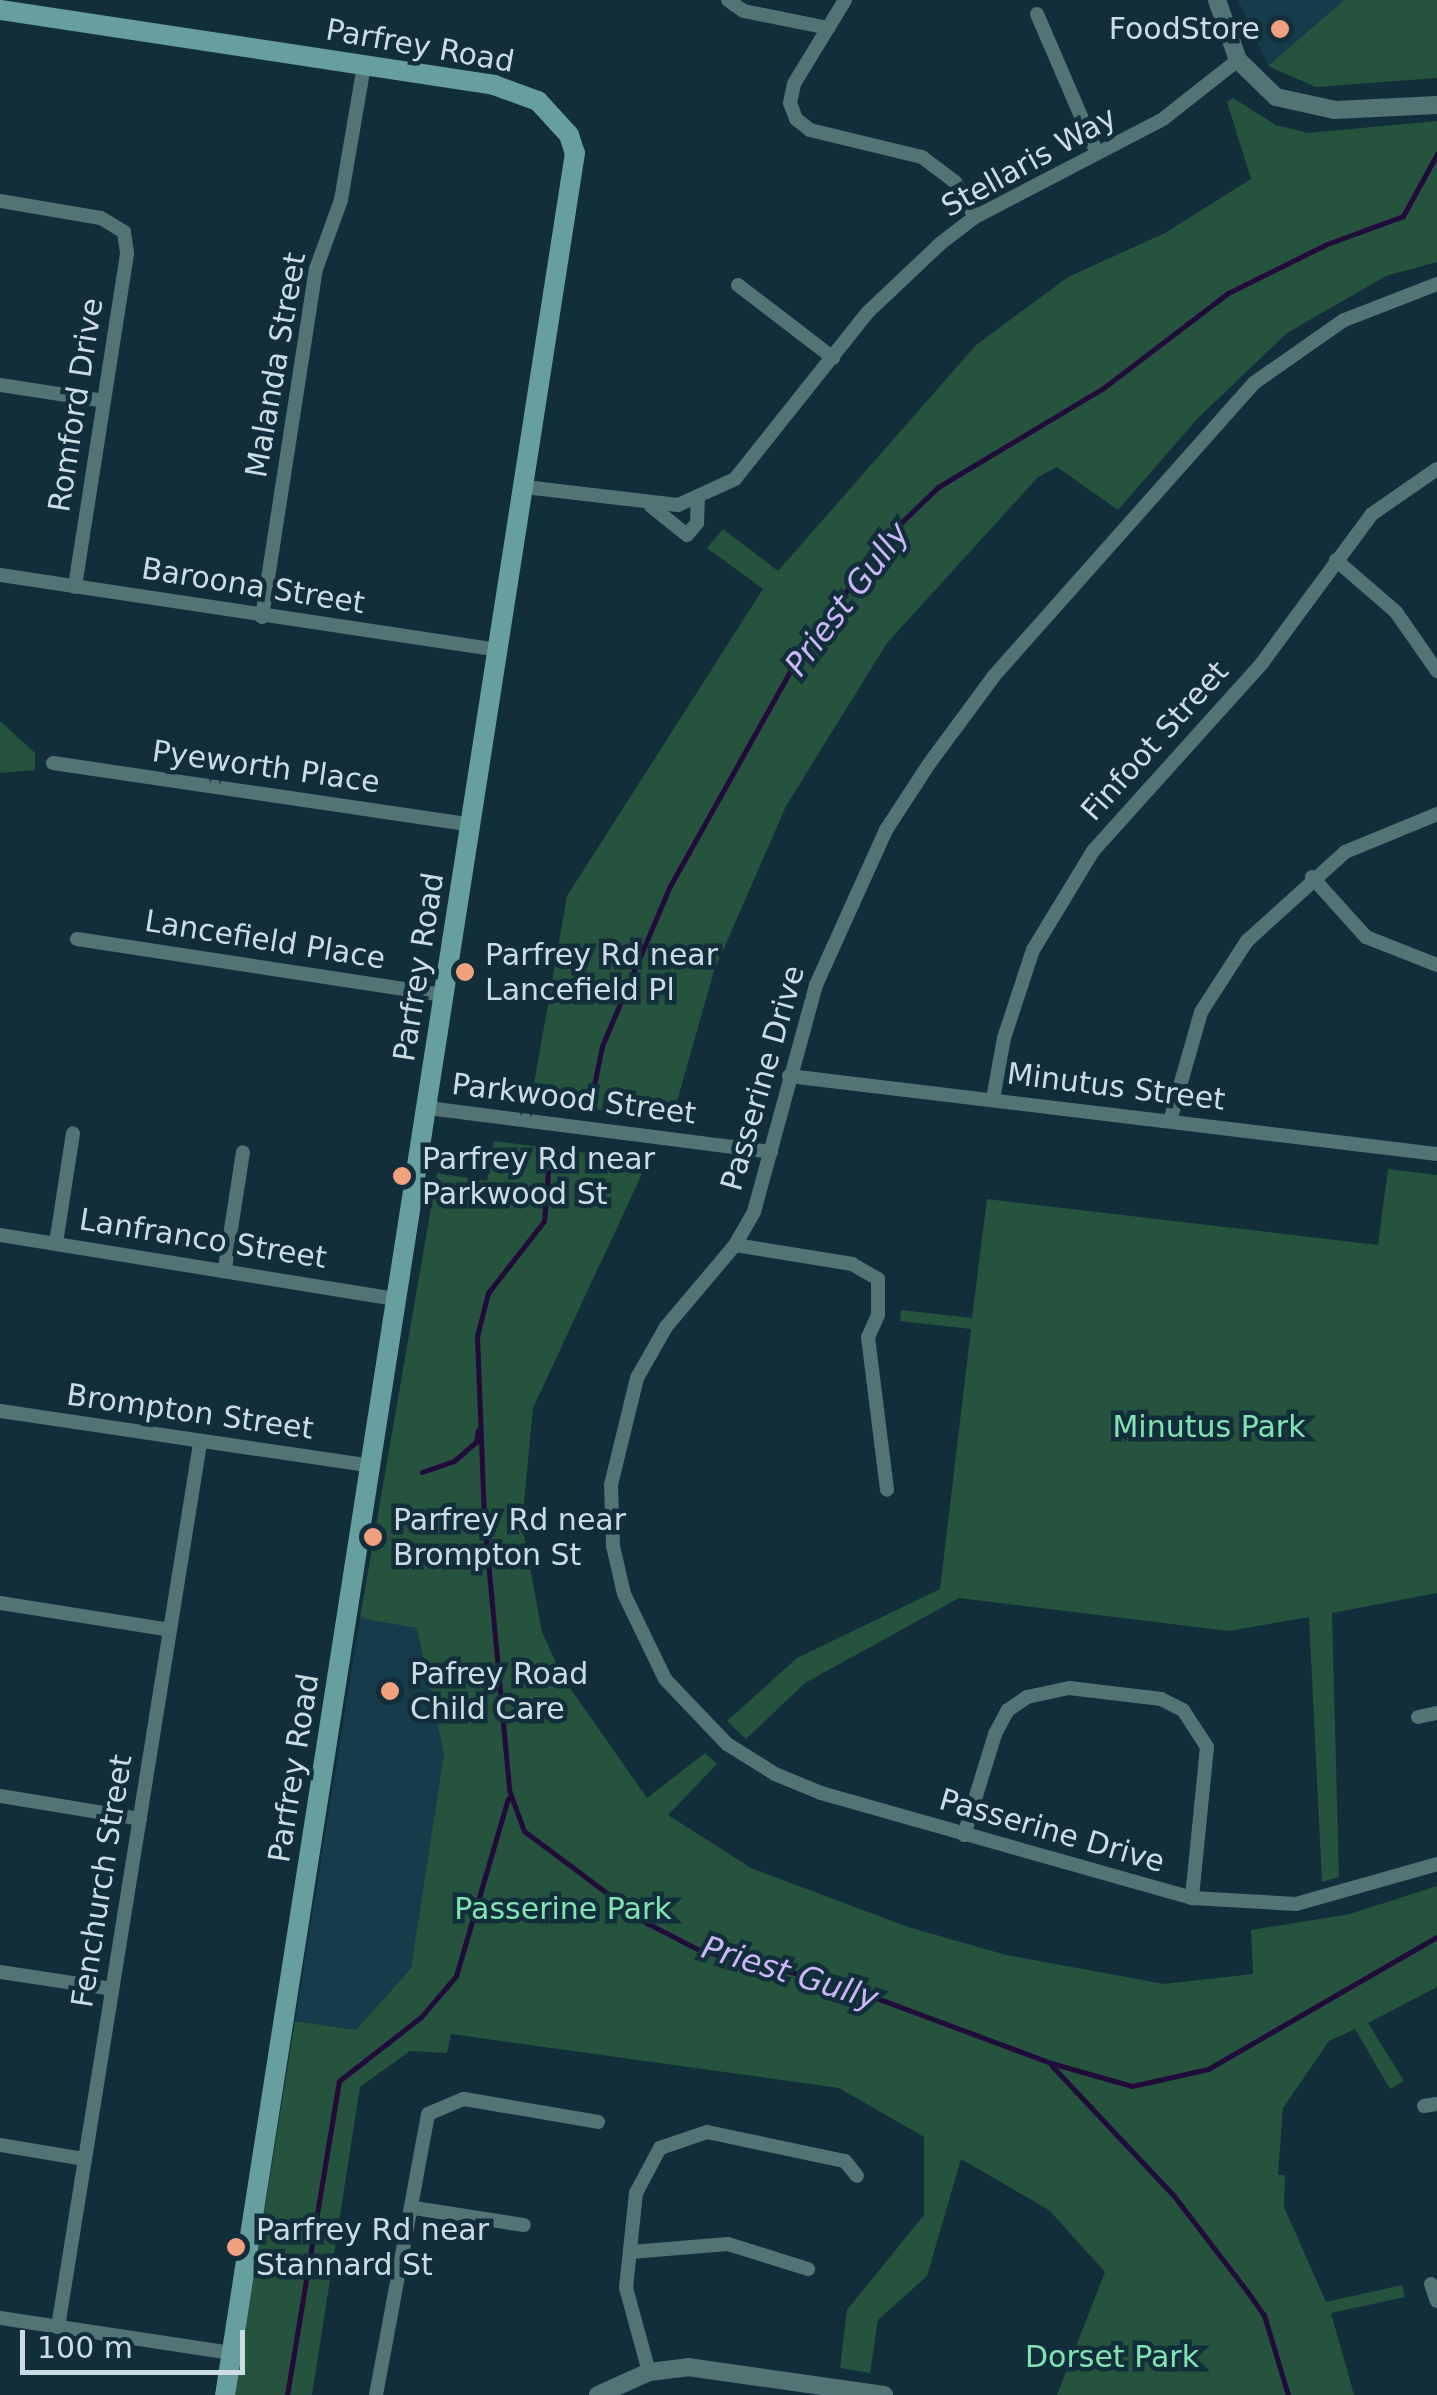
<!DOCTYPE html>
<html>
<head>
<meta charset="utf-8">
<style>
  body { margin:0 }
  #map { position:relative; width:1437px; height:2395px; overflow:hidden; background:#122e3b; font-family:"DejaVu Sans",sans-serif }
  div>[style] { position:absolute }
  [style*='--x'] { left:calc(var(--x)*1px); top:calc(var(--y)*1px); width:calc(var(--w)*1px); rotate:calc(var(--a)*1deg) }
  .built>* { inset:0; background:#163b4a }
  .green>* { inset:0; background:#25533d }
  .stream>* { height:5px; margin:-2.5px; padding:0 2.5px; transform-origin:2.5px; border-radius:2.5px; background:#200b3a }
  .minor>* { height:14px; margin:-7px; padding:0 7px; transform-origin:7px; border-radius:7px; background:#537474 }
  .tertiary>* { height:18px; margin:-9px; padding:0 9px; transform-origin:9px; border-radius:9px; background:#537474 }
  .secondary>* { height:20px; margin:-10px; padding:0 10px; transform-origin:10px; border-radius:10px; background:#679e9e }
  .dots>* { width:28px; height:28px; translate:-50% -50%; box-sizing:border-box; border:5px solid #122e3b; border-radius:50% }
  span { translate:-50% -50%; white-space:nowrap; text-align:center; line-height:1.15; -webkit-text-stroke:9px #122e3b; paint-order:stroke }
  .poi-label { font-size:30px; color:#ccdce4 }
  .right { translate:-100% -50%; text-align:right }
  .left { translate:0 -50%; text-align:left }
  .street-label { font-size:30px; color:#ccdce4 }
  .park-label { font-size:30px; color:#81e2b2 }
  .water-label { font-size:32px; color:#ccb6f7; font-style:italic }
  .scale { position:absolute; left:20px; top:2330px; width:225px; height:45px; box-sizing:border-box; border:5px solid #ccdce4; border-top:0; padding-left:12px; font-size:30px; line-height:35px; white-space:nowrap; color:#ccdce4; -webkit-text-stroke:8px #122e3b; paint-order:stroke }
</style>
</head>
<body>
<div id="map">
  <div class="built">
    <i style="clip-path:polygon(1238px 0,1344px 0,1268px 66px)"></i>
    <i style="clip-path:polygon(360px 1618px,417px 1627px,444px 1754px,411px 1968px,356px 2030px,295px 2021px)"></i>
  </div>
  <div class="green">
    <i style="clip-path:polygon(1344px 0,1437px 0,1437px 78px,1316px 87px,1268px 66px)"></i>
    <i style="clip-path:polygon(1233px 98px,1276px 125px,1308px 133px,1437px 121px,1437px 262px,1386px 276px,1287px 333px,1197px 419px,1118px 510px,1057px 467px,1038px 477px,887px 643px,786px 806px,714px 971px,672px 1119px,531px 1101px,567px 896px,763px 589px,707px 548px,723px 529px,778px 571px,976px 345px,1068px 277px,1165px 233px,1251px 179px,1227px 102px)"></i>
    <i style="clip-path:polygon(0 721px,35px 753px,35px 770px,0 773px)"></i>
    <i style="clip-path:polygon(494px 1141px,648px 1161px,533px 1408px,522px 1524px,542px 1632px,563px 1678px,647px 1798px,705px 1753px,717px 1764px,668px 1815px,751px 1868px,908px 1927px,1006px 1955px,1164px 1984px,1253px 1974px,1251px 1930px,1350px 1914px,1437px 1886px,1437px 1987px,1368px 2023px,1404px 2081px,1390px 2089px,1355px 2029px,1329px 2041px,1283px 2108px,1278px 2175px,1285px 2175px,1284px 2207px,1326px 2302px,1402px 2285px,1405px 2297px,1331px 2313px,1354px 2395px,1057px 2395px,1105px 2272px,1049px 2210px,961px 2159px,927px 2276px,878px 2320px,870px 2373px,840px 2368px,847px 2310px,924px 2215px,924px 2137px,839px 2088px,451px 2034px,447px 2053px,410px 2051px,360px 2087px,312px 2395px,235px 2395px,295px 2021px,356px 2030px,411px 1968px,444px 1754px,417px 1628px,360px 1618px,437px 1173px,487px 1181px)"></i>
    <i style="clip-path:polygon(1388px 1169px,1437px 1175px,1437px 1593px,1332px 1613px,1339px 1877px,1322px 1882px,1309px 1617px,1229px 1631px,959px 1598px,805px 1683px,746px 1739px,727px 1721px,797px 1658px,940px 1589px,971px 1329px,900px 1321px,901px 1310px,972px 1318px,987px 1199px,1378px 1245px)"></i>
  </div>
  <div class="stream">
    <i style="--x:589;--y:1110;--w:65;--a:-78.5"></i>
    <i style="--x:602;--y:1046;--w:174;--a:-67"></i>
    <i style="--x:670;--y:886;--w:246;--a:-60.8"></i>
    <i style="--x:790;--y:671;--w:156;--a:-54.9"></i>
    <i style="--x:880;--y:543;--w:81;--a:-44"></i>
    <i style="--x:938;--y:487;--w:191;--a:-30.9"></i>
    <i style="--x:1102;--y:389;--w:158;--a:-37.3"></i>
    <i style="--x:1228;--y:293;--w:110;--a:-26.3"></i>
    <i style="--x:1327;--y:244;--w:81;--a:-20.2"></i>
    <i style="--x:1403;--y:216;--w:71;--a:-61.3"></i>
    <i style="--x:548;--y:1172;--w:49;--a:94.7"></i>
    <i style="--x:544;--y:1221;--w:91;--a:127.9"></i>
    <i style="--x:488;--y:1293;--w:44;--a:104.3"></i>
    <i style="--x:477;--y:1336;--w:182;--a:87.8"></i>
    <i style="--x:484;--y:1518;--w:273;--a:84.7"></i>
    <i style="--x:509;--y:1790;--w:44;--a:69.9"></i>
    <i style="--x:524;--y:1831;--w:154;--a:36.8"></i>
    <i style="--x:647;--y:1923;--w:59;--a:27.4"></i>
    <i style="--x:699;--y:1950;--w:141;--a:13.5"></i>
    <i style="--x:836;--y:1983;--w:229;--a:20.4"></i>
    <i style="--x:1051;--y:2063;--w:84;--a:15.9"></i>
    <i style="--x:1132;--y:2086;--w:78;--a:-12.6"></i>
    <i style="--x:1208;--y:2069;--w:264;--a:-30"></i>
    <i style="--x:422;--y:1472;--w:34;--a:-19"></i>
    <i style="--x:454;--y:1461;--w:29;--a:-41"></i>
    <i style="--x:476;--y:1442;--w:12;--a:-81"></i>
    <i style="--x:1052;--y:2066;--w:178;--a:46.8"></i>
    <i style="--x:1174;--y:2196;--w:120;--a:52.5"></i>
    <i style="--x:1247;--y:2291;--w:29;--a:55"></i>
    <i style="--x:1264;--y:2315;--w:84;--a:73.3"></i>
    <i style="--x:287;--y:2395;--w:318;--a:-80.6"></i>
    <i style="--x:339;--y:2081;--w:104;--a:-38"></i>
    <i style="--x:421;--y:2017;--w:54;--a:-49.5"></i>
    <i style="--x:456;--y:1976;--w:185;--a:-73.7"></i>
  </div>
  <div class="minor">
    <i style="--x:728;--y:0;--w:19;--a:35"></i>
    <i style="--x:744;--y:11;--w:86;--a:11.4"></i>
    <i style="--x:845;--y:0;--w:98;--a:121.3"></i>
    <i style="--x:794;--y:84;--w:19;--a:102"></i>
    <i style="--x:790;--y:103;--w:17;--a:69"></i>
    <i style="--x:796;--y:119;--w:18;--a:38"></i>
    <i style="--x:810;--y:130;--w:115;--a:13.6"></i>
    <i style="--x:922;--y:157;--w:41;--a:37.1"></i>
    <i style="--x:955;--y:182;--w:40;--a:60.3"></i>
    <i style="--x:1037;--y:14;--w:151;--a:66.7"></i>
    <i style="--x:0;--y:201;--w:102;--a:9.6"></i>
    <i style="--x:101;--y:218;--w:27;--a:31"></i>
    <i style="--x:124;--y:232;--w:22;--a:82"></i>
    <i style="--x:127;--y:254;--w:337;--a:98.9"></i>
    <i style="--x:1437;--y:284;--w:100;--a:158.8"></i>
    <i style="--x:1344;--y:320;--w:110;--a:145"></i>
    <i style="--x:1254;--y:383;--w:392;--a:131.6"></i>
    <i style="--x:994;--y:676;--w:109;--a:126.5"></i>
    <i style="--x:929;--y:764;--w:79;--a:123.1"></i>
    <i style="--x:886;--y:830;--w:170;--a:114.3"></i>
    <i style="--x:816;--y:985;--w:235;--a:105.3"></i>
    <i style="--x:754;--y:1212;--w:38;--a:120"></i>
    <i style="--x:735;--y:1245;--w:107;--a:130.1"></i>
    <i style="--x:666;--y:1327;--w:59;--a:119.6"></i>
    <i style="--x:637;--y:1378;--w:110;--a:103.7"></i>
    <i style="--x:611;--y:1485;--w:61;--a:88.1"></i>
    <i style="--x:613;--y:1546;--w:49;--a:77.1"></i>
    <i style="--x:624;--y:1594;--w:94;--a:64.2"></i>
    <i style="--x:665;--y:1679;--w:90;--a:46.4"></i>
    <i style="--x:727;--y:1744;--w:57;--a:32"></i>
    <i style="--x:775;--y:1774;--w:50;--a:22.4"></i>
    <i style="--x:821;--y:1793;--w:386;--a:15.8"></i>
    <i style="--x:1192;--y:1898;--w:104;--a:3.3"></i>
    <i style="--x:1296;--y:1904;--w:147;--a:-15.8"></i>
    <i style="--x:738;--y:285;--w:120;--a:37.5"></i>
    <i style="--x:0;--y:385;--w:105;--a:8.7"></i>
    <i style="--x:525;--y:487;--w:154;--a:6.7"></i>
    <i style="--x:678;--y:505;--w:63;--a:-24.5"></i>
    <i style="--x:735;--y:479;--w:213;--a:-51.5"></i>
    <i style="--x:868;--y:312;--w:100;--a:-43.4"></i>
    <i style="--x:941;--y:243;--w:43;--a:-37.4"></i>
    <i style="--x:975;--y:217;--w:212;--a:-27.5"></i>
    <i style="--x:1163;--y:119;--w:95;--a:-38.2"></i>
    <i style="--x:651;--y:506;--w:46;--a:38.9"></i>
    <i style="--x:687;--y:535;--w:16;--a:-50"></i>
    <i style="--x:697;--y:523;--w:23;--a:-88"></i>
    <i style="--x:1336;--y:560;--w:79;--a:40.9"></i>
    <i style="--x:1396;--y:612;--w:72;--a:55.2"></i>
    <i style="--x:0;--y:575;--w:505;--a:8.55"></i>
    <i style="--x:262;--y:617;--w:352;--a:-81.2"></i>
    <i style="--x:316;--y:269;--w:73;--a:-70.1"></i>
    <i style="--x:341;--y:200;--w:137;--a:-80.3"></i>
    <i style="--x:53;--y:763;--w:423;--a:8.4"></i>
    <i style="--x:1312;--y:877;--w:81;--a:48"></i>
    <i style="--x:1366;--y:937;--w:76;--a:21.5"></i>
    <i style="--x:77;--y:939;--w:372;--a:8.7"></i>
    <i style="--x:789;--y:1076;--w:653;--a:6.86"></i>
    <i style="--x:993;--y:1099;--w:62;--a:-79.8"></i>
    <i style="--x:1004;--y:1038;--w:93;--a:-71.8"></i>
    <i style="--x:1033;--y:950;--w:116;--a:-58.8"></i>
    <i style="--x:1093;--y:851;--w:253;--a:-48"></i>
    <i style="--x:1262;--y:663;--w:185;--a:-53.6"></i>
    <i style="--x:1372;--y:514;--w:79;--a:-34.7"></i>
    <i style="--x:428;--y:1108;--w:346;--a:7.3"></i>
    <i style="--x:1170;--y:1121;--w:113;--a:-74.1"></i>
    <i style="--x:1201;--y:1012;--w:85;--a:-57.1"></i>
    <i style="--x:1247;--y:941;--w:132;--a:-42.2"></i>
    <i style="--x:1345;--y:852;--w:100;--a:-22.4"></i>
    <i style="--x:0;--y:1235;--w:402;--a:9.2"></i>
    <i style="--x:56;--y:1243;--w:111;--a:-81.2"></i>
    <i style="--x:735;--y:1245;--w:119;--a:9.2"></i>
    <i style="--x:852;--y:1264;--w:30;--a:30"></i>
    <i style="--x:878;--y:1279;--w:36;--a:90"></i>
    <i style="--x:878;--y:1315;--w:24;--a:114"></i>
    <i style="--x:868;--y:1337;--w:154;--a:82.9"></i>
    <i style="--x:225;--y:1268;--w:117;--a:-81.2"></i>
    <i style="--x:0;--y:1411;--w:376;--a:8.4"></i>
    <i style="--x:0;--y:1603;--w:172;--a:9"></i>
    <i style="--x:1418;--y:1717;--w:19;--a:-12"></i>
    <i style="--x:0;--y:1796;--w:142;--a:9.3"></i>
    <i style="--x:964;--y:1835;--w:106;--a:-72.9"></i>
    <i style="--x:995;--y:1734;--w:27;--a:-62"></i>
    <i style="--x:1008;--y:1710;--w:23;--a:-34"></i>
    <i style="--x:1027;--y:1697;--w:43;--a:-12.1"></i>
    <i style="--x:1069;--y:1688;--w:93;--a:6.8"></i>
    <i style="--x:1161;--y:1699;--w:25;--a:27"></i>
    <i style="--x:1183;--y:1710;--w:44;--a:57"></i>
    <i style="--x:1207;--y:1747;--w:152;--a:95.7"></i>
    <i style="--x:0;--y:1972;--w:113;--a:8.6"></i>
    <i style="--x:1424;--y:2106;--w:13;--a:-9"></i>
    <i style="--x:0;--y:2145;--w:86;--a:9.4"></i>
    <i style="--x:414;--y:2208;--w:111;--a:8.8"></i>
    <i style="--x:631;--y:2252;--w:97;--a:-4.7"></i>
    <i style="--x:728;--y:2244;--w:84;--a:17.4"></i>
    <i style="--x:1431;--y:2284;--w:18;--a:71"></i>
    <i style="--x:0;--y:2318;--w:234;--a:8.6"></i>
    <i style="--x:58;--y:2327;--w:895;--a:-80.87"></i>
    <i style="--x:649;--y:2372;--w:87;--a:-105.3"></i>
    <i style="--x:626;--y:2288;--w:96;--a:-84"></i>
    <i style="--x:636;--y:2193;--w:51;--a:-61.9"></i>
    <i style="--x:660;--y:2148;--w:50;--a:-18.8"></i>
    <i style="--x:707;--y:2132;--w:141;--a:11.9"></i>
    <i style="--x:845;--y:2161;--w:19;--a:51"></i>
    <i style="--x:376;--y:2395;--w:286;--a:-79.5"></i>
    <i style="--x:428;--y:2114;--w:39;--a:-23"></i>
    <i style="--x:464;--y:2099;--w:136;--a:9.7"></i>
  </div>
  <div class="tertiary">
    <i style="--x:1217;--y:0;--w:64;--a:70.7"></i>
    <i style="--x:1238;--y:60;--w:53;--a:44.2"></i>
    <i style="--x:1276;--y:97;--w:60;--a:12.4"></i>
    <i style="--x:1335;--y:110;--w:102;--a:-2.8"></i>
    <i style="--x:598;--y:2395;--w:56;--a:-24.3"></i>
    <i style="--x:649;--y:2372;--w:39;--a:-7"></i>
    <i style="--x:688;--y:2367;--w:198;--a:8.1"></i>
  </div>
  <div class="secondary">
    <i style="--x:0;--y:10;--w:500;--a:8.6"></i>
    <i style="--x:494;--y:85;--w:47;--a:20"></i>
    <i style="--x:538;--y:101;--w:46;--a:47.6"></i>
    <i style="--x:569;--y:135;--w:19;--a:72"></i>
    <i style="--x:575;--y:153;--w:2269;--a:98.87"></i>
  </div>
  <div class="dots">
    <i style="left:1280px;top:29px;background:#f2a17e"></i>
    <i style="left:465px;top:972px;background:#f2a17e"></i>
    <i style="left:402px;top:1176px;background:#f2a17e"></i>
    <i style="left:373px;top:1537px;background:#f2a17e"></i>
    <i style="left:390px;top:1691px;background:#f2a17e"></i>
    <i style="left:236px;top:2247px;background:#f2a17e"></i>
  </div>
  <div class="poi-label">
    <span class="right" style="left:1260px;top:29px">FoodStore</span>
    <span class="left" style="left:485px;top:972px">Parfrey Rd near<br>Lancefield Pl</span>
    <span class="left" style="left:422px;top:1176px">Parfrey Rd near<br>Parkwood St</span>
    <span class="left" style="left:393px;top:1537px">Parfrey Rd near<br>Brompton St</span>
    <span class="left" style="left:410px;top:1691px">Pafrey Road<br>Child Care</span>
    <span class="left" style="left:256px;top:2247px">Parfrey Rd near<br>Stannard St</span>
  </div>
  <div class="street-label">
    <span style="left:420px;top:46px;rotate:10deg">Parfrey Road</span>
    <span style="left:1029px;top:162px;rotate:-29deg">Stellaris Way</span>
    <span style="left:276px;top:365px;rotate:-80deg">Malanda Street</span>
    <span style="left:76px;top:405px;rotate:-81deg">Romford Drive</span>
    <span style="left:253px;top:586px;rotate:9deg">Baroona Street</span>
    <span style="left:1155px;top:741px;rotate:-48deg">Finfoot Street</span>
    <span style="left:266px;top:767px;rotate:8deg">Pyeworth Place</span>
    <span style="left:265px;top:940px;rotate:9deg">Lancefield Place</span>
    <span style="left:419px;top:967px;rotate:-81deg">Parfrey Road</span>
    <span style="left:763px;top:1078px;rotate:-74deg">Passerine Drive</span>
    <span style="left:1116px;top:1087px;rotate:7deg">Minutus Street</span>
    <span style="left:574px;top:1099px;rotate:7deg">Parkwood Street</span>
    <span style="left:203px;top:1239px;rotate:9deg">Lanfranco Street</span>
    <span style="left:190px;top:1412px;rotate:8deg">Brompton Street</span>
    <span style="left:294px;top:1768px;rotate:-81deg">Parfrey Road</span>
    <span style="left:1052px;top:1831px;rotate:16deg">Passerine Drive</span>
    <span style="left:102px;top:1881px;rotate:-81deg">Fenchurch Street</span>
  </div>
  <div class="park-label">
    <span style="left:1209px;top:1427px">Minutus Park</span>
    <span style="left:563px;top:1909px">Passerine Park</span>
    <span style="left:1112px;top:2357px">Dorset Park</span>
  </div>
  <div class="water-label">
    <span style="left:847px;top:599px;rotate:-53deg">Priest Gully</span>
    <span style="left:790px;top:1973px;rotate:17deg">Priest Gully</span>
  </div>
  <div class="scale">100 m</div>
</div>
</body>
</html>
